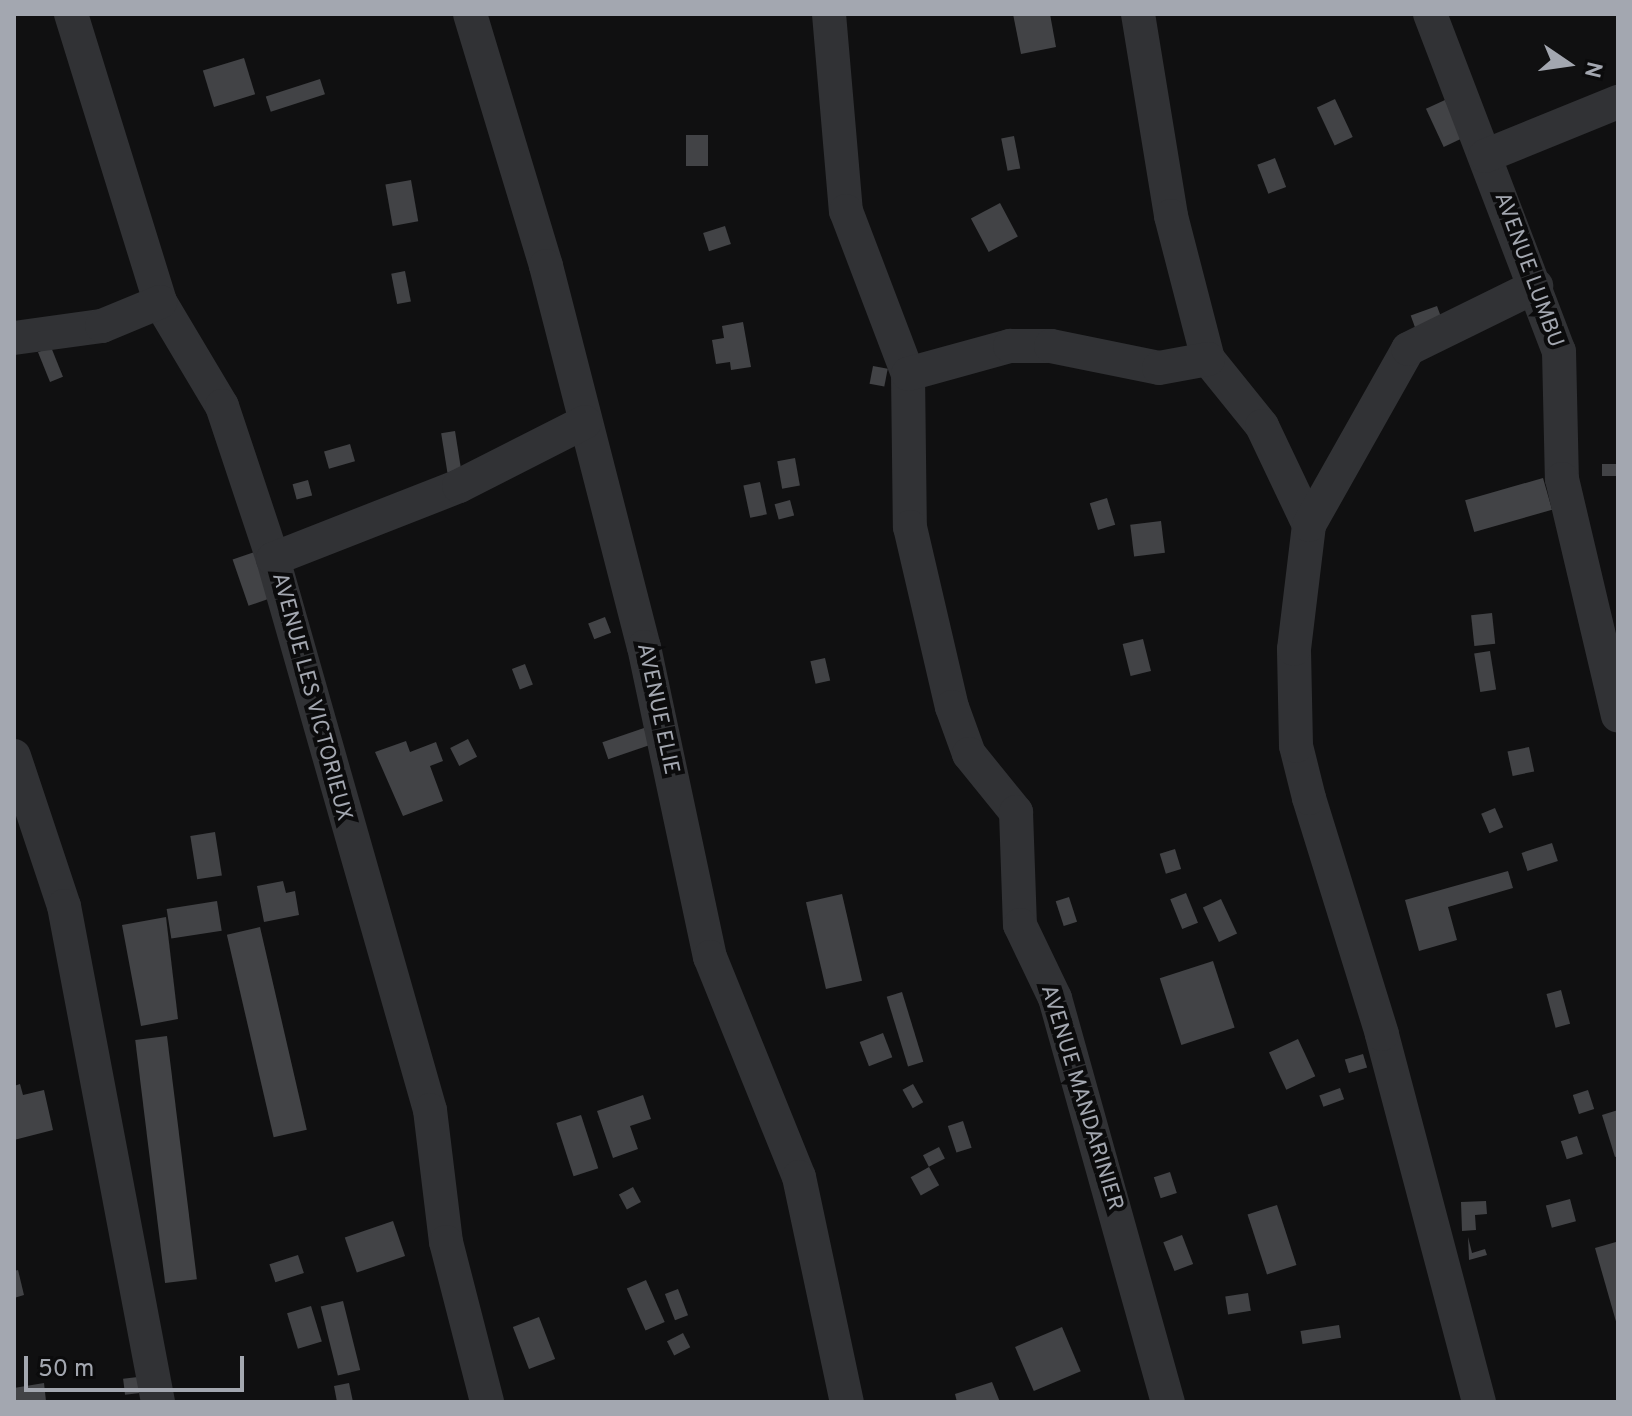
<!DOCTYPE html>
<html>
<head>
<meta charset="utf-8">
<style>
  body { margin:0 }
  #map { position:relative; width:1632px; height:1416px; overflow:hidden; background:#101011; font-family:Overpass,sans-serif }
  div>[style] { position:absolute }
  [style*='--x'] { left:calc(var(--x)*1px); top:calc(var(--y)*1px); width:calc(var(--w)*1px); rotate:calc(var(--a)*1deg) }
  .building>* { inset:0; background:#424346; transform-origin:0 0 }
  .minor>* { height:34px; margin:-17px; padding:0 17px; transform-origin:17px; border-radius:17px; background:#313235 }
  span { translate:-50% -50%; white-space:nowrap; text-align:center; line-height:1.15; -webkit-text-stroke:8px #0b0b0c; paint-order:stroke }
  .street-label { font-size:22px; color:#a3a7b0 }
  .frame { position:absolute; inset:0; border:16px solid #a3a7b0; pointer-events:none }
  .north { position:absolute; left:1528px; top:24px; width:80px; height:80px; -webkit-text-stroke:6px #0b0b0c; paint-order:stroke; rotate:103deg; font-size:22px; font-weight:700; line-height:32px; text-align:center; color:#a3a7b0 }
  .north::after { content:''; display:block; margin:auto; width:28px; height:36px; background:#a3a7b0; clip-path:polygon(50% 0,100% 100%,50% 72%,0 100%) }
  .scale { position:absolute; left:24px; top:1356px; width:220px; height:36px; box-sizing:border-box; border:4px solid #a3a7b0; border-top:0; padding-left:10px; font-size:24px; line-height:28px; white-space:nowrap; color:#a3a7b0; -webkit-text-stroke:6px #0b0b0c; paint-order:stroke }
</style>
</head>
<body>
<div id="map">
  <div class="building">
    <i style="clip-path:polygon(1013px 14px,1050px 14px,1056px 47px,1021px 54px)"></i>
    <i style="left:244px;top:58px;width:38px;height:43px;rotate:73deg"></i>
    <i style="left:320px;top:79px;width:16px;height:57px;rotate:72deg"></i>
    <i style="left:1335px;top:99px;width:42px;height:20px;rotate:65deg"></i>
    <i style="left:1445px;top:100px;width:42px;height:21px;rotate:65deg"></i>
    <i style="left:686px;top:135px;width:22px;height:31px"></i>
    <i style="left:1014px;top:136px;width:33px;height:13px;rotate:79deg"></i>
    <i style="left:1275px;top:158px;width:31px;height:19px;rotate:69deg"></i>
    <i style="left:411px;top:180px;width:42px;height:26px;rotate:80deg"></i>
    <i style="left:1000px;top:203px;width:38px;height:33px;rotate:62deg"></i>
    <i style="left:725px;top:226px;width:19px;height:23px;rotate:72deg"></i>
    <i style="left:405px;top:271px;width:31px;height:14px;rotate:79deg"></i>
    <i style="left:1437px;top:306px;width:20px;height:28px;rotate:70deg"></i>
    <i style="clip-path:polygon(743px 322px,751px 367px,731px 370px,730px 362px,716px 364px,712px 340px,724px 338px,722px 326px)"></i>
    <i style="left:51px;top:347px;width:32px;height:14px;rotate:68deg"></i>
    <i style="left:873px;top:366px;width:15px;height:18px;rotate:11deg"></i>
    <i style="left:455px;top:431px;width:40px;height:14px;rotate:81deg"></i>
    <i style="left:350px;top:444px;width:18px;height:27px;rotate:74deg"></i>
    <i style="left:795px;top:458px;width:28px;height:18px;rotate:80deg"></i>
    <i style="left:1617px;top:464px;width:12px;height:15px;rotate:90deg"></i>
    <i style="left:1543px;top:478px;width:33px;height:81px;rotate:74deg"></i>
    <i style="left:308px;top:480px;width:16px;height:16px;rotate:75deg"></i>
    <i style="left:760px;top:482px;width:33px;height:17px;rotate:78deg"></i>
    <i style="left:1107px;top:498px;width:28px;height:18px;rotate:73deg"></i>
    <i style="left:790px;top:500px;width:16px;height:16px;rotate:75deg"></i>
    <i style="left:1161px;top:521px;width:32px;height:31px;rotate:83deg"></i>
    <i style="left:260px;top:550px;width:49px;height:29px;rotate:71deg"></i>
    <i style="left:1492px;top:613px;width:31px;height:21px;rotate:84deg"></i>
    <i style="left:605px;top:617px;width:17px;height:18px;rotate:69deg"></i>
    <i style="left:1143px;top:639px;width:33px;height:21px;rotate:76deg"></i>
    <i style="left:1490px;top:651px;width:39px;height:16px;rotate:81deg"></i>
    <i style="left:825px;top:658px;width:23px;height:15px;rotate:77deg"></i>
    <i style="left:525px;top:664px;width:22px;height:14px;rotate:69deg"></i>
    <i style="left:644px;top:728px;width:18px;height:44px;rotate:71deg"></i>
    <i style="left:468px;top:739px;width:20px;height:20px;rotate:63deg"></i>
    <i style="clip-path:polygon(406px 741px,410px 752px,436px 742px,443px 761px,430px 766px,443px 801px,403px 816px,375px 752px)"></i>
    <i style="left:1529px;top:747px;width:25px;height:22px;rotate:78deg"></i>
    <i style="left:1495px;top:808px;width:21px;height:15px;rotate:67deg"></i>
    <i style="left:215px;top:832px;width:44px;height:25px;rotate:81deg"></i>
    <i style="left:1552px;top:843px;width:19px;height:32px;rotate:72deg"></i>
    <i style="left:1175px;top:849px;width:21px;height:16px;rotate:73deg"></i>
    <i style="clip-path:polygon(1508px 871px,1513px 888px,1448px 907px,1457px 940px,1419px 951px,1405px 900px)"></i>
    <i style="clip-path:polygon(283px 881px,286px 893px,295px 891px,299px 915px,264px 922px,257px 886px)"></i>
    <i style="left:1186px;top:893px;width:32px;height:17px;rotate:68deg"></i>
    <i style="left:842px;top:894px;width:89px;height:37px;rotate:77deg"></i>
    <i style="left:1069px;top:897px;width:26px;height:14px;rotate:72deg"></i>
    <i style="left:1221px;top:899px;width:38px;height:20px;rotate:65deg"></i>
    <i style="left:217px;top:901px;width:30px;height:51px;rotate:81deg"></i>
    <i style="clip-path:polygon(166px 917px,178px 1019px,141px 1026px,122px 925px)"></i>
    <i style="left:260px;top:927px;width:208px;height:34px;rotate:77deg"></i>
    <i style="left:1213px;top:961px;width:70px;height:56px;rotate:72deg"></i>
    <i style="left:1561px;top:990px;width:35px;height:15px;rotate:75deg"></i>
    <i style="left:902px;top:992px;width:73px;height:16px;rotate:73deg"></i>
    <i style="left:883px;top:1033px;width:26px;height:25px;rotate:69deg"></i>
    <i style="left:167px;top:1036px;width:245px;height:32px;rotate:83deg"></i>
    <i style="left:1298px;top:1039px;width:41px;height:32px;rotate:65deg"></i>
    <i style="left:1363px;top:1054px;width:14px;height:19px;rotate:73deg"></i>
    <i style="clip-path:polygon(20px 1084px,23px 1095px,44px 1090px,53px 1130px,14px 1140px,14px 1086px)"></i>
    <i style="left:913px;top:1084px;width:21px;height:12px;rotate:61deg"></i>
    <i style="left:1340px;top:1088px;width:12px;height:22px;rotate:70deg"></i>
    <i style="left:1588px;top:1090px;width:20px;height:16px;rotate:72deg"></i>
    <i style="clip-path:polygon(643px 1095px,651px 1119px,630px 1126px,638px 1149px,613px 1158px,597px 1111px)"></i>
    <i style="clip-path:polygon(1618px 1110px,1618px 1156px,1615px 1157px,1602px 1115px)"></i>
    <i style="left:581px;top:1115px;width:56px;height:26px;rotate:72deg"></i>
    <i style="left:963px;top:1121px;width:28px;height:16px;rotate:72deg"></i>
    <i style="left:1577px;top:1136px;width:19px;height:17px;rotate:72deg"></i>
    <i style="left:939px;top:1147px;width:13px;height:18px;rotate:63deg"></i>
    <i style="left:929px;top:1167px;width:21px;height:21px;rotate:61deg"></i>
    <i style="left:1170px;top:1172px;width:22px;height:17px;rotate:72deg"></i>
    <i style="left:633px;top:1187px;width:17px;height:16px;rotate:62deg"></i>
    <i style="left:1570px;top:1199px;width:23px;height:25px;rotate:75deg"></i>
    <i style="clip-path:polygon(1486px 1201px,1487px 1214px,1475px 1215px,1476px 1230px,1462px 1231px,1461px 1202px)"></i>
    <i style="left:1277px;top:1205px;width:63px;height:31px;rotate:72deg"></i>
    <i style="left:393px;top:1221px;width:37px;height:51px;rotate:71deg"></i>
    <i style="left:1182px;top:1235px;width:31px;height:20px;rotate:69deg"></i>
    <i style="clip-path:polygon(1468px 1237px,1472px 1253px,1485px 1249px,1487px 1255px,1469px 1260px)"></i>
    <i style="clip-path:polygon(1616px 1242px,1618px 1249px,1617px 1325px,1595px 1248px)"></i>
    <i style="left:298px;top:1255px;width:19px;height:30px;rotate:72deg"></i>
    <i style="clip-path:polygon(18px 1270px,24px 1295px,14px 1298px,14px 1271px)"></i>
    <i style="left:646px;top:1280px;width:46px;height:21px;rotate:66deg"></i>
    <i style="left:678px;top:1289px;width:28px;height:14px;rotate:69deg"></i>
    <i style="left:1248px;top:1293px;width:18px;height:23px;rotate:81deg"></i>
    <i style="left:343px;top:1301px;width:71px;height:23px;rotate:76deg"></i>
    <i style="left:311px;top:1306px;width:37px;height:25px;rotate:73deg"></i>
    <i style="left:539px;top:1317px;width:45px;height:28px;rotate:69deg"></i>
    <i style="left:1339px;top:1325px;width:13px;height:39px;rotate:81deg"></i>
    <i style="left:1062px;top:1327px;width:48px;height:51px;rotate:67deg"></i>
    <i style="left:683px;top:1333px;width:16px;height:18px;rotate:63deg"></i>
    <i style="left:138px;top:1377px;width:16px;height:15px;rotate:83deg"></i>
    <i style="clip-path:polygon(992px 1382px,1000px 1402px,957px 1402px,955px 1394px)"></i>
    <i style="clip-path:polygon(44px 1383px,46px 1401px,14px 1402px,14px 1388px)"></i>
    <i style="clip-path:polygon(349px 1383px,353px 1402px,337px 1402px,334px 1386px)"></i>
  </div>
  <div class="minor">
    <i style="--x:71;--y:14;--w:301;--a:72.8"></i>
    <i style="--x:160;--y:302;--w:121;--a:59.2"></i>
    <i style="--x:222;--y:406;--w:161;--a:71.6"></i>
    <i style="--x:273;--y:559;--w:573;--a:74.1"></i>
    <i style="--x:430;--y:1110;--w:133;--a:83.1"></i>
    <i style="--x:446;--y:1242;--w:165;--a:75.6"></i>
    <i style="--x:470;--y:14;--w:263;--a:73.2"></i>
    <i style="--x:546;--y:266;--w:393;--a:75.6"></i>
    <i style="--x:644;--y:647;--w:317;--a:78"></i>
    <i style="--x:710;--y:957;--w:237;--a:68"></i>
    <i style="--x:799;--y:1177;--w:230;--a:78"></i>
    <i style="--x:829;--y:14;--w:198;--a:85.1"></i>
    <i style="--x:846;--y:211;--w:174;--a:69.2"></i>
    <i style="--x:908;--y:374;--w:153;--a:89.3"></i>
    <i style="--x:910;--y:527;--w:185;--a:76.9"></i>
    <i style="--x:952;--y:707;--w:50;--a:70.1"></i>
    <i style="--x:969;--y:754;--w:75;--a:51"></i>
    <i style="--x:1016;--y:812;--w:113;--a:88"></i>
    <i style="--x:1020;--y:925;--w:81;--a:64.4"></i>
    <i style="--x:1055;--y:998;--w:420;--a:74.4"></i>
    <i style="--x:1138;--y:14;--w:205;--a:80.7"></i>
    <i style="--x:1171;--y:216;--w:148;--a:75.5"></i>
    <i style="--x:1208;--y:359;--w:86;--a:51.1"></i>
    <i style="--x:1262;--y:426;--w:110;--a:64.6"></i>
    <i style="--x:1430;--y:14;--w:361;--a:69.1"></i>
    <i style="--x:1559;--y:351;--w:128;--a:88.7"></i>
    <i style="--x:1562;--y:479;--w:243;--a:76.7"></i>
    <i style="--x:1485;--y:156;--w:144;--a:-22.1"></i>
    <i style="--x:14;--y:338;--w:89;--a:-7.8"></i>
    <i style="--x:102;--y:326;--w:63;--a:-22.5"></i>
    <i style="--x:908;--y:374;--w:106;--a:-15.4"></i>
    <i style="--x:1010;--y:346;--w:41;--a:0"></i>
    <i style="--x:1051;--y:346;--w:110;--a:11.5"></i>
    <i style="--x:1159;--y:368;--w:50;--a:-10.4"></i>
    <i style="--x:273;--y:559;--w:200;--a:-21.4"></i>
    <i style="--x:459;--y:486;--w:141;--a:-26.9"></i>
    <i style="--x:14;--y:756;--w:158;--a:71.6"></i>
    <i style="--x:64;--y:906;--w:505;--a:79.27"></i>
    <i style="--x:1479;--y:1402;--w:381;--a:-104.8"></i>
    <i style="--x:1382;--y:1034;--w:247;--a:-107.2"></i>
    <i style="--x:1309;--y:798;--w:54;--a:-104"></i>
    <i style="--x:1296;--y:746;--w:97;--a:-91.2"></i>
    <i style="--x:1294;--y:649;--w:125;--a:-83.1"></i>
    <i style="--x:1309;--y:525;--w:202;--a:-60.6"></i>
    <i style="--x:1408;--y:349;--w:143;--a:-26.2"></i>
  </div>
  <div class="street-label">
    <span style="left:1528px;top:270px;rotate:70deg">AVENUE LUMBU</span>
    <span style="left:311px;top:697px;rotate:75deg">AVENUE LES VICTORIEUX</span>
    <span style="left:657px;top:709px;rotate:78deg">AVENUE ELIE</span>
    <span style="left:1081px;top:1098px;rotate:73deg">AVENUE MANDARINIER</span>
  </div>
  <div class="frame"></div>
  <div class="north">N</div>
  <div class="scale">50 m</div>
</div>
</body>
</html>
